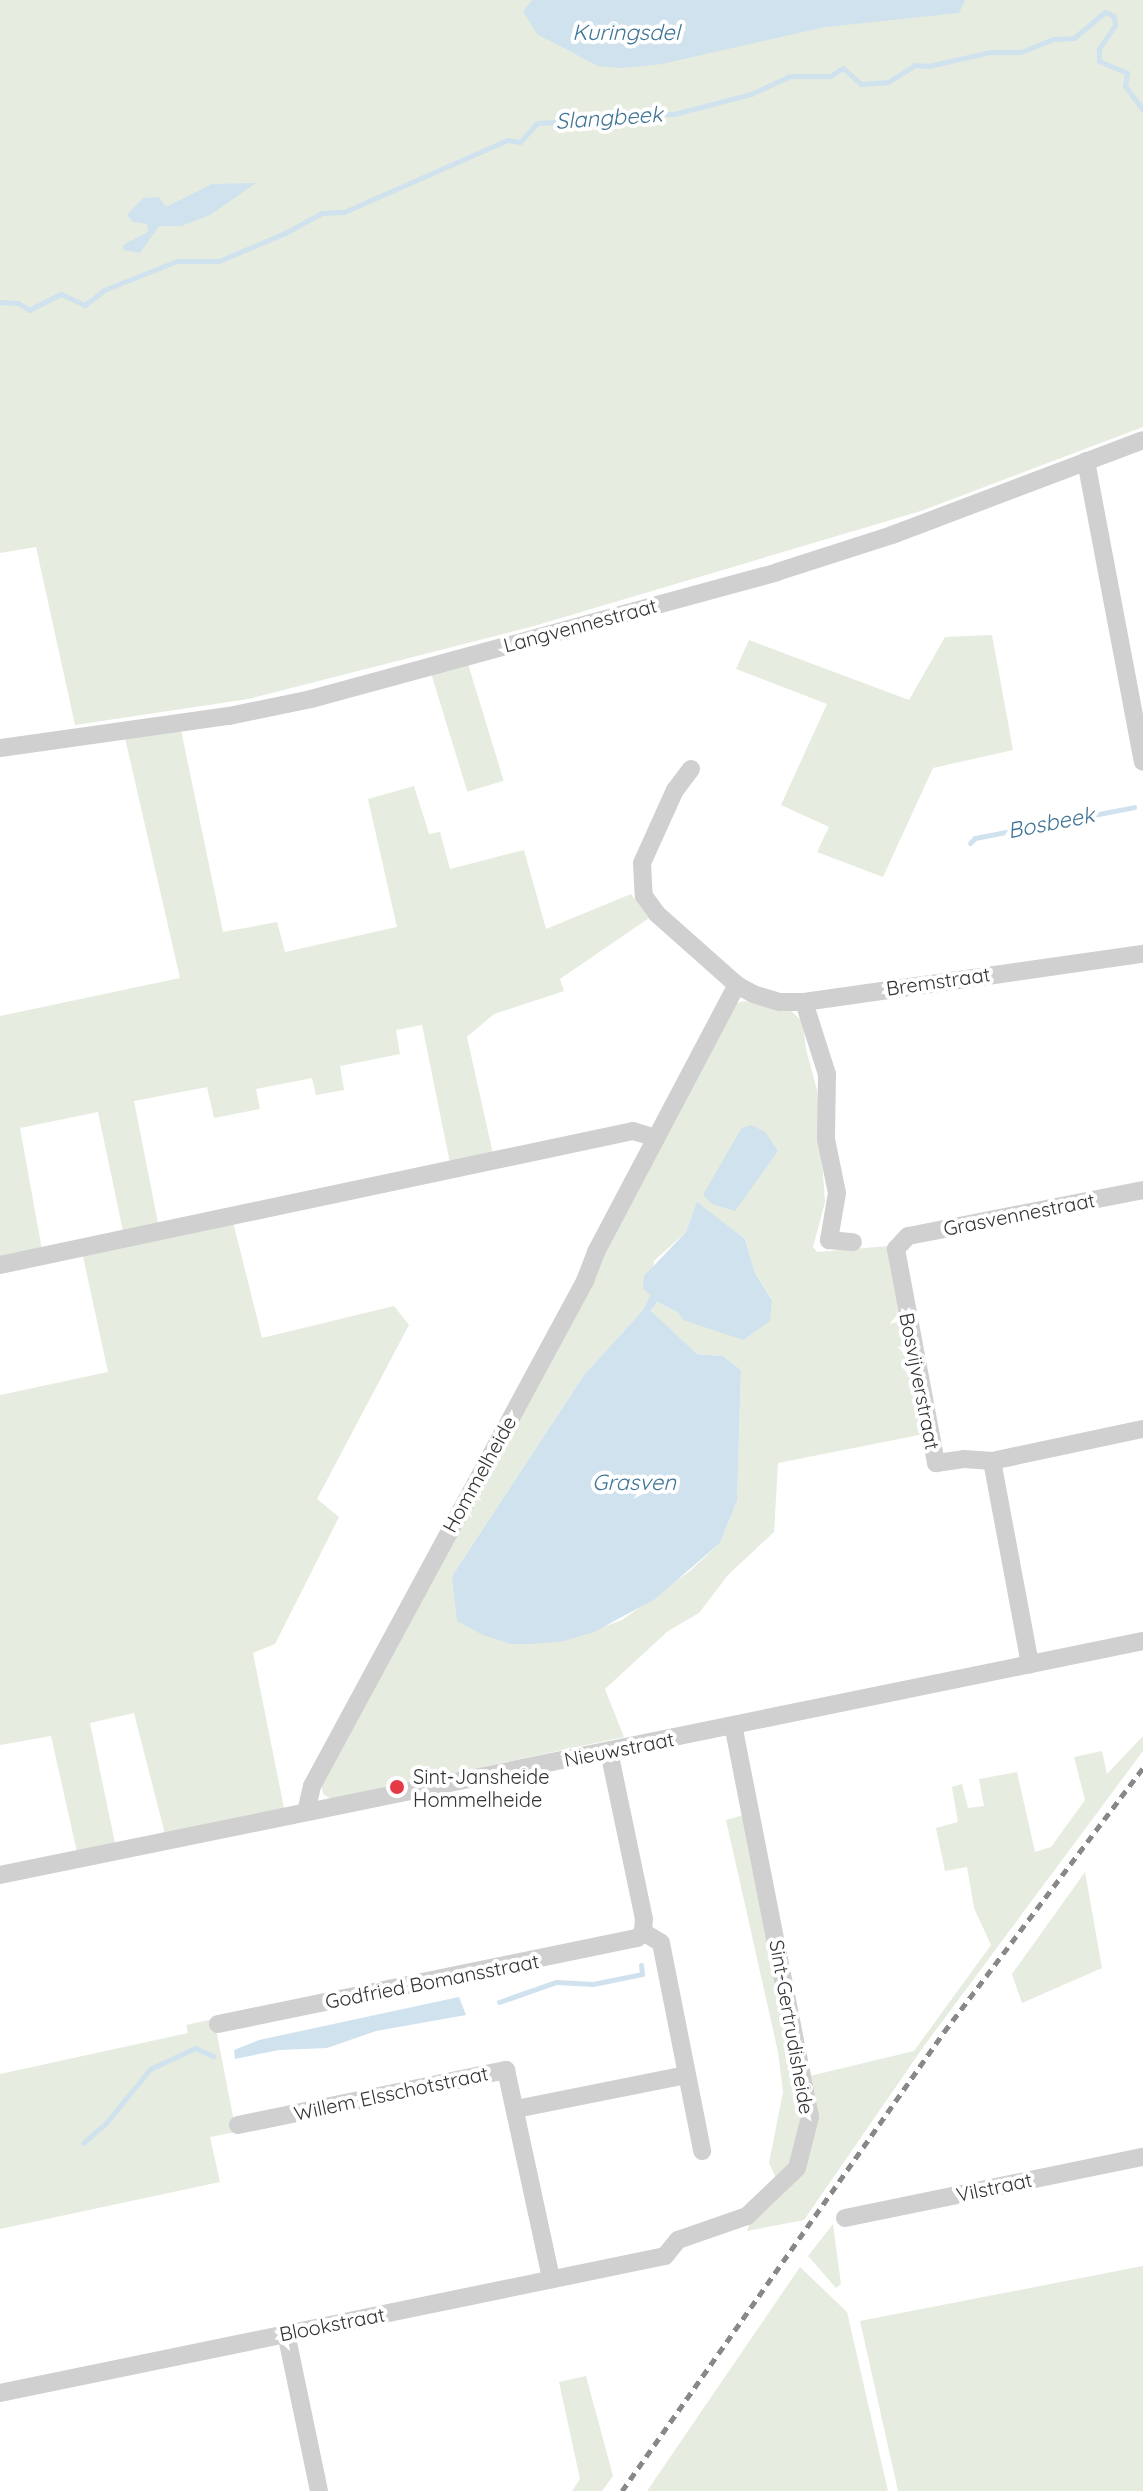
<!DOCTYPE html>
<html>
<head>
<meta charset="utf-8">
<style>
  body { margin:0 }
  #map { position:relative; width:1143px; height:2491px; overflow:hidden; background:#fff; font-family:Quicksand,sans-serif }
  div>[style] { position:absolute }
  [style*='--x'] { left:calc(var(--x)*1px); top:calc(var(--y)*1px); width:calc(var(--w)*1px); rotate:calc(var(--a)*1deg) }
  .green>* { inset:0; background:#e6ecdf; transform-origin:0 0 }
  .water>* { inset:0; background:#cfe2ee }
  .stream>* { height:5px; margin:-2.5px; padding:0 2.5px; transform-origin:2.5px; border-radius:2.5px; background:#cfe2ee }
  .minor>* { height:18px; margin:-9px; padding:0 9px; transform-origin:9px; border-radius:9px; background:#d0d0d0 }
  .rail>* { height:5px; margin-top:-2.5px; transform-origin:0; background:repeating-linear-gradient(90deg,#888 0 8px,transparent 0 14px) }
  .dots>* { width:22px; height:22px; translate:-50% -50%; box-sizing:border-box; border:4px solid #fff; border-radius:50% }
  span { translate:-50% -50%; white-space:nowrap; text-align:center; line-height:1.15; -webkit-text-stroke:8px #fff; paint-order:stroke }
  .street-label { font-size:20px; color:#333 }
  .poi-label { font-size:20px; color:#333 }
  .left { translate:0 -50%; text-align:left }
  .water-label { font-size:22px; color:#3f7597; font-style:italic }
</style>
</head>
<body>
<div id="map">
  <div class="green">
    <i style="clip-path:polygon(0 0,532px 0,523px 11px,585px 0,1143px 0,1143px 427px,921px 511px,534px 626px,248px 699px,75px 725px,36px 547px,0 553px)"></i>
    <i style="clip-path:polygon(992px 635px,1013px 750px,933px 768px,883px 877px,817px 852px,829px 827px,781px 805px,827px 704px,736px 669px,749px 640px,909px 700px,945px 637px)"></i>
    <i style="left:468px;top:664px;width:122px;height:38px;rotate:73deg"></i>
    <i style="clip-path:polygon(181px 730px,223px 932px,277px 922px,285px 952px,397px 927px,368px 799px,414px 786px,429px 834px,440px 832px,450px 869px,524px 850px,546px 929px,631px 894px,649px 918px,560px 979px,564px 991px,494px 1014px,467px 1037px,493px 1154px,450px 1163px,422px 1025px,396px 1030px,400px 1054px,340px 1066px,344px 1090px,316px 1095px,312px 1078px,256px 1089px,260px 1109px,214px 1118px,207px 1087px,134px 1101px,158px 1223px,123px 1231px,98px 1112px,20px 1128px,42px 1250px,0 1258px,0 1016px,180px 978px,125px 738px)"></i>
    <i style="clip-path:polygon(evenodd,743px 1001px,789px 1009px,803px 1022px,806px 1049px,817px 1090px,825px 1202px,813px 1247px,817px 1252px,888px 1246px,924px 1434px,778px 1463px,774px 1532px,728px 1575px,699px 1613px,668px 1631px,605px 1689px,624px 1737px,331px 1799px,323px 1794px,321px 1783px,731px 1006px,743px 1001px,697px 1203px,745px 1239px,755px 1273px,772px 1299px,679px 1313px,656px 1302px,651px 1312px,697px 1354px,723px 1356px,741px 1370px,737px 1501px,720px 1543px,690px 1571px,622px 1620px,564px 1641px,452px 1576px,584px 1375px,643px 1310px,650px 1295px,654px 1261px,686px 1232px,697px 1203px)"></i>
    <i style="clip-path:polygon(233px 1222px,262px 1338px,394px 1306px,409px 1325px,317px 1499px,339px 1517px,275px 1644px,253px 1653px,284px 1808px,165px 1834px,134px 1713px,90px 1723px,115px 1843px,77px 1852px,51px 1736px,0 1745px,0 1395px,108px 1372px,82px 1252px)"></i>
    <i style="clip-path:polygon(1143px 1736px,1143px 1751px,924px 2046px,804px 2220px,747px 2231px,749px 2224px,774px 2203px,795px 2178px,810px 2076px,914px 2051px,991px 1945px,974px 1908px,967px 1867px,945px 1871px,936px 1828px,958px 1822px,952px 1787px,962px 1784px,968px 1808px,984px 1806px,979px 1779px,1017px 1772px,1035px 1852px,1051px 1847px,1085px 1800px,1074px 1757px,1102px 1751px,1107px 1774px)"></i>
    <i style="clip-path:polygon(744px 1815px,802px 2120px,793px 2156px,778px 2182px,769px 2163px,783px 2092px,778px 2052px,726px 1820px)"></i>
    <i style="clip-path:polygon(1085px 1872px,1102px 1968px,1022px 2003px,1012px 1974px)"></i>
    <i style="clip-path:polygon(214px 2019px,236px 2132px,210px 2137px,220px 2182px,0 2229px,0 2074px,188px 2033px,186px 2025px)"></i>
    <i style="clip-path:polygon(833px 2224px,841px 2284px,836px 2288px,808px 2256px)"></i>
    <i style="clip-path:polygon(1143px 2266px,1143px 2491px,898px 2491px,860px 2321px)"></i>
    <i style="clip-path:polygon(800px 2267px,847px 2312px,888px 2491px,647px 2491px)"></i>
    <i style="clip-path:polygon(586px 2376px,613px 2476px,602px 2491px,572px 2491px,580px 2479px,559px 2382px)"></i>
  </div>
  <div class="water">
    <i style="clip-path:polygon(532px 0,965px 0,959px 13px,825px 27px,662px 64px,622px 68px,598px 66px,537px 34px,523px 11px)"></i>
    <i style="clip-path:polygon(256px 183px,210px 215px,181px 226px,159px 226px,140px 253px,123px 250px,123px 245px,148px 232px,147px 224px,133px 222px,127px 215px,143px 198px,159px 197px,166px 207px,212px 184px)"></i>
    <i style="clip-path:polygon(751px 1125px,765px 1132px,778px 1151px,735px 1211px,712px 1204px,703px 1195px,741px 1129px)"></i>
    <i style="clip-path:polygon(697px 1202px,745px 1239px,755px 1273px,772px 1300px,770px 1321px,743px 1340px,683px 1320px,679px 1313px,657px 1302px,651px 1311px,697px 1354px,723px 1356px,741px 1370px,737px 1501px,720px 1543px,655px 1599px,594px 1632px,564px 1641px,531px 1644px,511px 1644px,483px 1635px,457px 1621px,452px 1576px,584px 1375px,643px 1310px,650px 1295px,643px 1288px,644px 1276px,686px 1232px)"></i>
    <i style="clip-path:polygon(459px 1997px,466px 2015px,376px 2031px,327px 2048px,279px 2050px,235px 2059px,234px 2050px,259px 2040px)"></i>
  </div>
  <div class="stream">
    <i style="--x:0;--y:302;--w:18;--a:3"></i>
    <i style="--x:18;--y:303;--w:13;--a:32"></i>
    <i style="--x:29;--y:310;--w:36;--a:-27"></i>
    <i style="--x:61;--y:294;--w:26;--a:25"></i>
    <i style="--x:85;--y:305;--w:24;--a:-38"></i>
    <i style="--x:104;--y:290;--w:79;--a:-21.7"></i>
    <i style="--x:177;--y:261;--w:42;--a:0"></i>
    <i style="--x:219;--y:261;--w:72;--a:-23"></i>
    <i style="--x:285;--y:233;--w:42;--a:-28.4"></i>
    <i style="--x:322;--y:213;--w:22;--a:-3"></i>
    <i style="--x:344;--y:212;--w:178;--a:-23.8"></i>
    <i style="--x:507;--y:140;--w:13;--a:9"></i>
    <i style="--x:520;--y:142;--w:25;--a:-48"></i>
    <i style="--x:537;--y:123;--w:73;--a:-3.1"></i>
    <i style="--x:610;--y:119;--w:20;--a:-15"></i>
    <i style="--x:629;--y:114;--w:45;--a:0"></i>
    <i style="--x:674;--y:114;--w:80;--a:-14.6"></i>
    <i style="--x:751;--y:94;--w:43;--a:-24.8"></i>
    <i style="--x:790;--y:76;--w:40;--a:0"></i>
    <i style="--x:830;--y:76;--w:15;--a:-32"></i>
    <i style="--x:843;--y:68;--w:24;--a:42"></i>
    <i style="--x:861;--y:84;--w:27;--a:-4"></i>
    <i style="--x:888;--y:82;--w:32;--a:-32"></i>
    <i style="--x:915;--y:65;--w:13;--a:4"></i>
    <i style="--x:928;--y:66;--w:65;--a:-12.5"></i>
    <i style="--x:991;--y:52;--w:30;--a:0"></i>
    <i style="--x:1021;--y:52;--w:35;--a:-22"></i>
    <i style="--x:1054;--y:39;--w:20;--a:-3"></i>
    <i style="--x:1074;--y:38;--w:40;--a:-40"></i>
    <i style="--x:1105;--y:12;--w:10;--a:24"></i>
    <i style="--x:1114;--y:16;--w:9;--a:84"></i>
    <i style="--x:1115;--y:25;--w:29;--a:124"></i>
    <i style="--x:1099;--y:49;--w:12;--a:90"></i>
    <i style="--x:1099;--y:61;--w:30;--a:23"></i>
    <i style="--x:1127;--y:73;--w:13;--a:99"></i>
    <i style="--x:1125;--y:86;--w:30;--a:53"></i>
    <i style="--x:970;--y:843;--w:7;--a:-45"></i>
    <i style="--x:975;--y:838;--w:162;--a:-11"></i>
    <i style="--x:499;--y:2002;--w:60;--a:-19.3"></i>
    <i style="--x:556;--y:1982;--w:37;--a:3"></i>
    <i style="--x:593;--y:1984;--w:50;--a:-11.5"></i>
    <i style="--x:642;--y:1974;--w:9;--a:-96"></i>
    <i style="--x:83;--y:2143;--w:30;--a:-41"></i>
    <i style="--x:106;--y:2123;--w:70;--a:-50.8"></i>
    <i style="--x:150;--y:2069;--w:50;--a:-25"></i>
    <i style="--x:195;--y:2048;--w:20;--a:24"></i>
  </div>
  <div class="minor">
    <i style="--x:1086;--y:461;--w:306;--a:79.3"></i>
    <i style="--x:0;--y:748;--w:231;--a:-8"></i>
    <i style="--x:229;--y:716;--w:84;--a:-11.7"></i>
    <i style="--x:311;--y:699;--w:483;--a:-15.2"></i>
    <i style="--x:777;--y:572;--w:121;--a:-17.8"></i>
    <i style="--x:892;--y:535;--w:268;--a:-20.7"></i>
    <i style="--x:691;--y:769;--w:26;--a:127"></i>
    <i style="--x:675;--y:790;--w:80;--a:114.3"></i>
    <i style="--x:642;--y:863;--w:33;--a:87"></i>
    <i style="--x:644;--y:896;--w:22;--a:54"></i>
    <i style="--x:657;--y:914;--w:107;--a:41.6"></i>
    <i style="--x:737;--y:985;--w:18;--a:29"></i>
    <i style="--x:753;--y:994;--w:28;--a:17"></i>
    <i style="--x:780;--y:1002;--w:24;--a:0"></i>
    <i style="--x:804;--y:1002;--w:342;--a:-8.1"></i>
    <i style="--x:804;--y:1002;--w:76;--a:72.3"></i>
    <i style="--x:827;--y:1074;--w:65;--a:90.9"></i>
    <i style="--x:826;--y:1139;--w:55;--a:78.5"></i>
    <i style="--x:837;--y:1193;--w:48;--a:99.7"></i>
    <i style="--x:829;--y:1240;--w:24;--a:5"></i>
    <i style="--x:1143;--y:1190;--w:239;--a:168.9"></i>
    <i style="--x:908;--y:1236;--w:18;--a:133"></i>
    <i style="--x:896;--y:1249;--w:218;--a:79.4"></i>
    <i style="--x:936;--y:1463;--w:28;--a:-8"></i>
    <i style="--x:964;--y:1459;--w:28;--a:4"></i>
    <i style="--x:992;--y:1461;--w:154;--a:-12"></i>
    <i style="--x:0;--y:1265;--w:647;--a:-11.95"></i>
    <i style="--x:633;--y:1131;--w:24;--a:17"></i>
    <i style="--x:992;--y:1461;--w:207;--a:79.4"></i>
    <i style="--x:306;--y:1812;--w:27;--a:-77"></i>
    <i style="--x:312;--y:1786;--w:574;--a:-61.6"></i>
    <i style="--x:585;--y:1281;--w:31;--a:-69"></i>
    <i style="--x:596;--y:1252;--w:302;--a:-62.2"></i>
    <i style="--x:0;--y:1875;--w:1167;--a:-11.57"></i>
    <i style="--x:643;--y:1932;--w:21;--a:31"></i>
    <i style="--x:661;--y:1943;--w:212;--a:78.8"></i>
    <i style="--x:218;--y:2024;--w:428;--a:-11.6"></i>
    <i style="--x:637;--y:1938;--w:8;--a:-45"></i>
    <i style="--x:643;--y:1932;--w:13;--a:-86"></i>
    <i style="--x:644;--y:1919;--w:172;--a:-101.8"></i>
    <i style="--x:516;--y:2109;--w:173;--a:-11.3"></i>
    <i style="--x:238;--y:2125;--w:274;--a:-11.6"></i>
    <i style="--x:506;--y:2070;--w:214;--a:77.8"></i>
    <i style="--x:845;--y:2218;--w:304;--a:-11.6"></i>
    <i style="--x:286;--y:2333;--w:161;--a:78.2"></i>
    <i style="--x:0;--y:2393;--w:679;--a:-11.64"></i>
    <i style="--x:665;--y:2256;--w:21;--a:-51"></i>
    <i style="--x:678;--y:2240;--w:73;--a:-19.2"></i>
    <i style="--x:747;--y:2216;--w:69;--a:-43.8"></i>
    <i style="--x:797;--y:2168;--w:53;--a:-75.7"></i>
    <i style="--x:810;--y:2117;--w:399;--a:-101.1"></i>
  </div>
  <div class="rail">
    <i style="--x:622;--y:2491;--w:561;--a:-54.95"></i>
    <i style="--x:944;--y:2032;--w:331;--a:-53"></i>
  </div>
  <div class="dots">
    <i style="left:397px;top:1787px;background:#e63946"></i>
  </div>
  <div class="street-label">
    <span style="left:580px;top:625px;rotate:-15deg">Langvennestraat</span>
    <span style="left:938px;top:981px;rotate:-8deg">Bremstraat</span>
    <span style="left:1019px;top:1214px;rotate:-11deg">Grasvennestraat</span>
    <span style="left:920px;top:1381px;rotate:79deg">Bosvijverstraat</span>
    <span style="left:479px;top:1474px;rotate:-61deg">Hommelheide</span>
    <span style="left:619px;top:1749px;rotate:-11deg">Nieuwstraat</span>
    <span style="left:432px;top:1981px;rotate:-11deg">Godfried Bomansstraat</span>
    <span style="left:792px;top:2027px;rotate:80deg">Sint-Gertrudisheide</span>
    <span style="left:391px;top:2093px;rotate:-12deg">Willem Elsschotstraat</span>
    <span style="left:994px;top:2187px;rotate:-12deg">Vilstraat</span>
    <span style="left:332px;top:2324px;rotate:-11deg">Blookstraat</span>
  </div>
  <div class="poi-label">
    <span class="left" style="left:413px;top:1788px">Sint-Jansheide<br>Hommelheide</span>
  </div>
  <div class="water-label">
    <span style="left:626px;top:33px">Kuringsdel</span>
    <span style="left:609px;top:118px;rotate:-4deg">Slangbeek</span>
    <span style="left:1051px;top:823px;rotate:-11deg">Bosbeek</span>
    <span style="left:634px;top:1483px">Grasven</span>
  </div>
</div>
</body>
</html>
